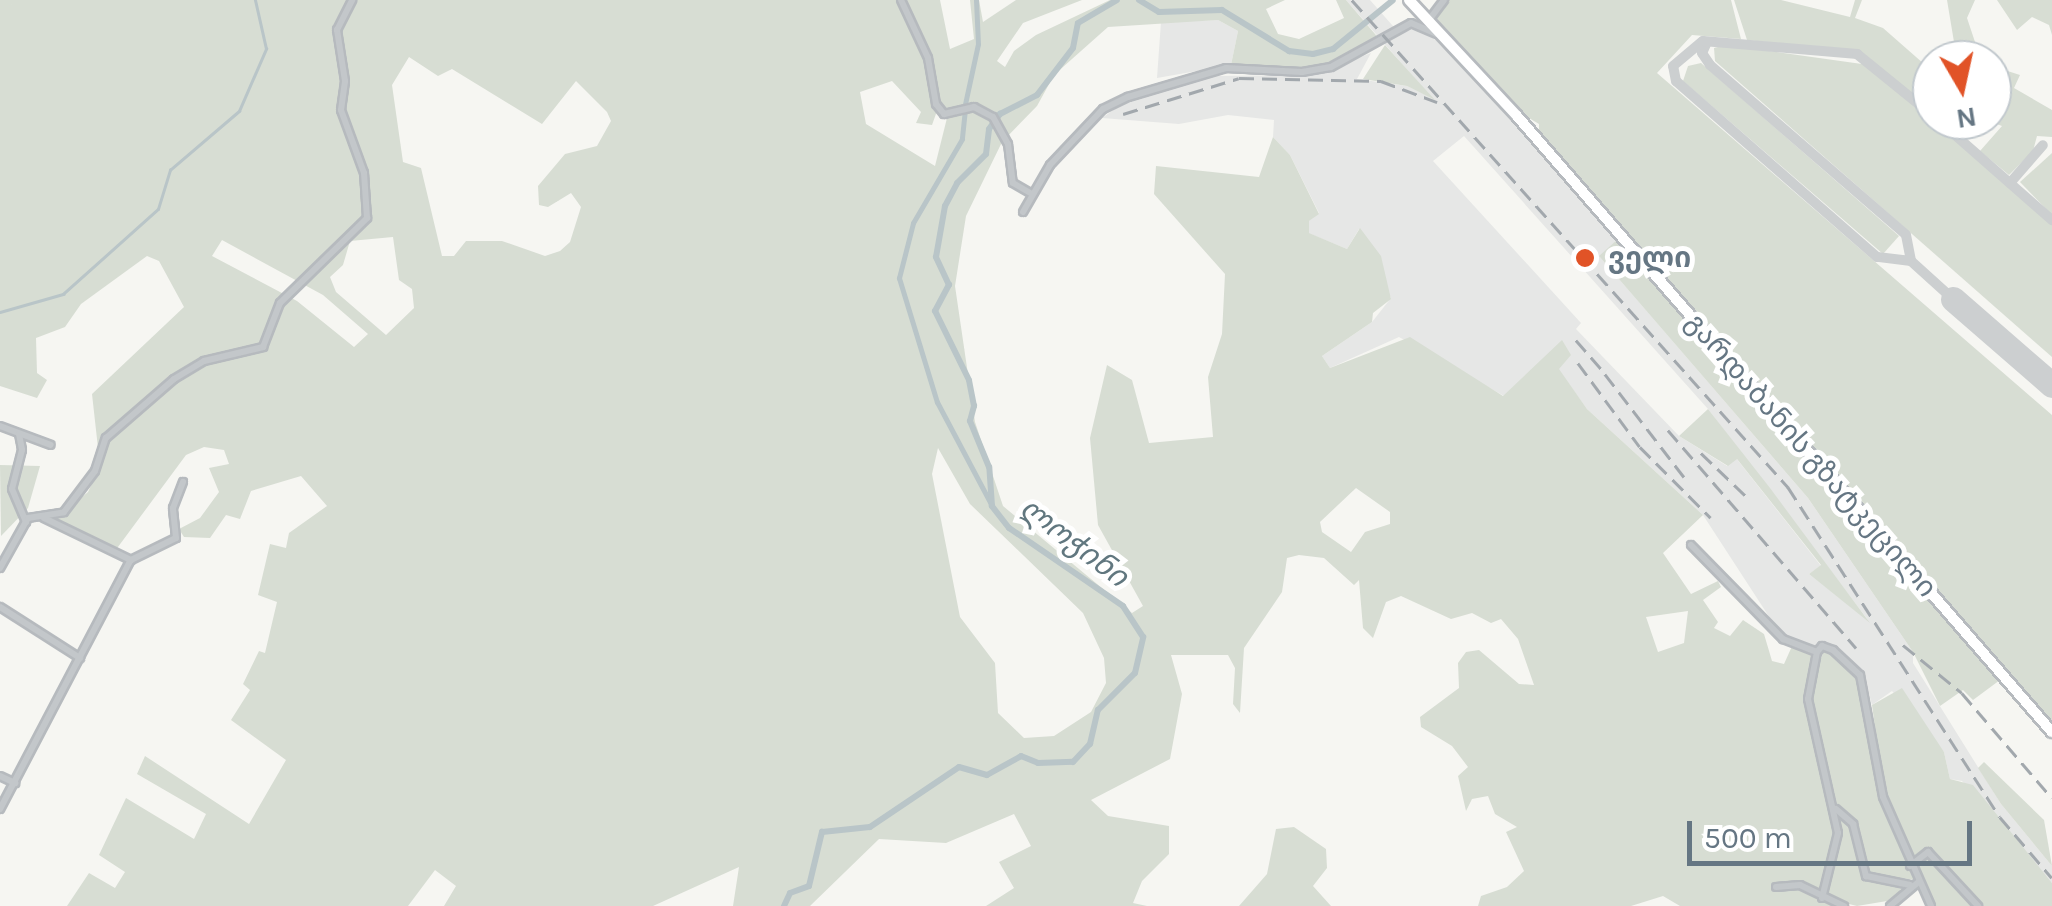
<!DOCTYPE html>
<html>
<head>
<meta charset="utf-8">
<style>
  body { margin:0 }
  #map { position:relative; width:2052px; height:906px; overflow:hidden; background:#f6f6f2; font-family:Karla,"Noto Sans Georgian",sans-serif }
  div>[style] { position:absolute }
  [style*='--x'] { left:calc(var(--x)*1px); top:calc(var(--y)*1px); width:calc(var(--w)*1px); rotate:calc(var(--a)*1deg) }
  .built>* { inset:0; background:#e6e7e6 }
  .green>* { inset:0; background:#d7ddd3 }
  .stream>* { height:2.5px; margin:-1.25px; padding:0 1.25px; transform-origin:1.25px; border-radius:1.25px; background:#b9c5c8 }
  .canal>* { height:5px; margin:-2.5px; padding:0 2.5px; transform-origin:2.5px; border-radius:2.5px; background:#b9c5c8 }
  .river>* { height:6px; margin:-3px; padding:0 3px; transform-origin:3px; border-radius:3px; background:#b9c5c8 }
  .taxiway>* { height:10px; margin:-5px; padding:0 5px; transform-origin:5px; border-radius:5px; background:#cccfd0 }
  .runway>* { height:25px; margin:-12.5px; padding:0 12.5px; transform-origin:12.5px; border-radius:12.5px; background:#cccfd0 }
  .roads { filter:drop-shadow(2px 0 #b6babe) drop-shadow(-2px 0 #b6babe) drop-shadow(0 2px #b6babe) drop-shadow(0 -2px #b6babe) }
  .minor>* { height:6px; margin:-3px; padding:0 3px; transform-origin:3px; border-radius:3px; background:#c3c7ca }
  .major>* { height:10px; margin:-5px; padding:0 5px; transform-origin:5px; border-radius:5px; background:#fff }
  .rail>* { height:2.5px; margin-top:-1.25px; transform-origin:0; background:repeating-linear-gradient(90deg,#a2a8ad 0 15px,transparent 0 23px) }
  .dots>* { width:28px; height:28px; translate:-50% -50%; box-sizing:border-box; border:5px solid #fff; border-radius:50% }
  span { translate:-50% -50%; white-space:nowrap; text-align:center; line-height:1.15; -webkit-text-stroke:10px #fff; paint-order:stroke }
  .poi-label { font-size:28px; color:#657683; font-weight:700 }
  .left { translate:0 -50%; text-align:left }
  .street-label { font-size:28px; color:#657683 }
  .water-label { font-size:30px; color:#61777f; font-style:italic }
  .north { position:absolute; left:1912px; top:40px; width:100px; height:100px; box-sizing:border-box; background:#fff; border:2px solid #c1c8cd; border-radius:50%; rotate:171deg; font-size:28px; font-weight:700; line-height:40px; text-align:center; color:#657683 }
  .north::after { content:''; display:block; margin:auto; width:35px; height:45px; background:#e15327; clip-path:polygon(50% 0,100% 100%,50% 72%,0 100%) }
  .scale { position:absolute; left:1687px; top:821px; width:285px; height:45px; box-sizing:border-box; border:5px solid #657683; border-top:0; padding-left:12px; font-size:30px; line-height:35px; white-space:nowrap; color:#657683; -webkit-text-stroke:8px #fff; paint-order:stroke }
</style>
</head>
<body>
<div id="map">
  <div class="built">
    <i style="clip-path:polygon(evenodd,1346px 0,1370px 0,1400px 34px,1416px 28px,1455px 52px,1618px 239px,1600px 257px,1808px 498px,1913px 652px,1913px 663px,2001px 804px,2052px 866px,2052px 883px,1962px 781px,1950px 779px,1944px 752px,1892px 691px,1872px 705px,1865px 679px,1847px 658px,1783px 638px,1703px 515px,1587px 409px,1558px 369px,1562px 341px,1504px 396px,1399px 337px,1330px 368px,1322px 356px,1372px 322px,1391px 298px,1359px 229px,1347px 249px,1308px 233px,1309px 221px,1319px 213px,1290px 155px,1273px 137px,1274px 120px,1228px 115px,1179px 124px,1102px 118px,1126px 101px,1210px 76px,1315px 75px,1371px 53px,1357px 79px,1407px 86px,1432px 98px,1346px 0,1464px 136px,1708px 409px,1868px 620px,1809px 574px,1821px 566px,1736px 458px,1727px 466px,1679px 436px,1576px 329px,1581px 323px,1433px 161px,1464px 136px)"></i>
    <i style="clip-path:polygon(1218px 20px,1238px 31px,1231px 65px,1157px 78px,1161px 22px)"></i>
  </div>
  <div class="green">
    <i style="clip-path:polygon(evenodd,0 0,898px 0,922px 50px,937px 111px,932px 125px,916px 123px,921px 112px,892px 81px,860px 92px,866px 124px,935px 166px,947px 118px,973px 109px,990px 112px,975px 105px,950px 110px,938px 104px,931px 58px,903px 0,940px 0,950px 49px,974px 39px,970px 0,979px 0,983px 22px,1016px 0,1082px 0,1023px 23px,997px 61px,1005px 67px,1014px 51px,1036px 35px,1110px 0,1285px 0,1266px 9px,1278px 34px,1299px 39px,1344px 18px,1336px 0,1346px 0,1381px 41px,1308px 70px,1231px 65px,1238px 31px,1218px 20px,1108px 27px,1054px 75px,1037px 106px,1002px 142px,966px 216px,955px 286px,975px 422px,1003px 506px,1132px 613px,1143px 606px,1098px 525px,1090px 438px,1107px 365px,1132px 380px,1149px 443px,1213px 437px,1208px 377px,1222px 334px,1225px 274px,1154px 194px,1156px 166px,1259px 177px,1273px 137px,1290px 155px,1319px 214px,1309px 221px,1309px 233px,1347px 249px,1360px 228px,1381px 256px,1391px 299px,1373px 313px,1372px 322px,1322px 356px,1330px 368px,1410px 337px,1503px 396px,1562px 340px,1571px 355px,1559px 369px,1587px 409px,1703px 515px,1663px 553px,1691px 594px,1718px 581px,1721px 587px,1703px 600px,1718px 622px,1714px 628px,1730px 636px,1743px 620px,1764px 634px,1772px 661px,1784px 664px,1793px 644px,1815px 654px,1807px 697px,1824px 650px,1860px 678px,1884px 807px,1916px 880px,1868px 874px,1854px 824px,1837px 808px,1834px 791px,1836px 829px,1819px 898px,1833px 906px,1680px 906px,1663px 896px,1631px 906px,1478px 906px,1481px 896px,1507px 887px,1524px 871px,1506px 832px,1517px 827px,1495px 814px,1488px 796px,1472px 799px,1466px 811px,1458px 776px,1468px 767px,1452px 746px,1421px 727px,1420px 717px,1459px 688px,1458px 663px,1466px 652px,1479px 650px,1519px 684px,1534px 685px,1518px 639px,1501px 619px,1491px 623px,1472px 613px,1451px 619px,1401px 596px,1386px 602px,1373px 638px,1363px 628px,1359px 580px,1354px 585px,1324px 558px,1299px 555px,1287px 558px,1282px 592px,1244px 648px,1240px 713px,1233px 704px,1235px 668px,1228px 655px,1171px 655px,1182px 694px,1170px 759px,1091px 800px,1108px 816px,1169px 826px,1169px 854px,1142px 881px,1133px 903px,1147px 906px,986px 906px,1014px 888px,999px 862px,1031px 846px,1014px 814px,946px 843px,879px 839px,810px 906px,733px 906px,739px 867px,653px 906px,444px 906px,456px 886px,435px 870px,408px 906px,67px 906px,89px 873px,115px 888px,125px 872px,99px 855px,126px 798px,194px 839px,206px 814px,137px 774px,145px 756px,249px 824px,286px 760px,231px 720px,250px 690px,243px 684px,259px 651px,265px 653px,277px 602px,258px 595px,270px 544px,286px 548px,289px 533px,327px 506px,301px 476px,251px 491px,240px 519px,226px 515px,210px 538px,184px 537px,179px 529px,200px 518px,219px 492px,209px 468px,229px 464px,224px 450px,204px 447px,186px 455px,115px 551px,54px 521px,88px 492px,100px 466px,92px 394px,184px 307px,159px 261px,147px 256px,81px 304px,65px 327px,36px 338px,37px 373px,47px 380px,37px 398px,0 386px,0 0,409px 57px,438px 76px,452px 69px,542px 124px,576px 81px,607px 112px,611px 121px,597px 146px,565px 154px,538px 186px,539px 205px,548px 207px,571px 193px,581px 207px,570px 242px,560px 251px,545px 256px,502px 241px,466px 241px,454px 256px,442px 256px,421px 168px,403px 162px,392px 85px,409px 57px,0 0,393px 237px,399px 280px,412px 289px,414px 308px,386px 335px,336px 292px,330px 277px,343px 265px,350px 241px,393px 237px,0 0,222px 240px,323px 295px,368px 334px,354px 347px,297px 301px,212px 256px,222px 240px,0 0,938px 448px,970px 504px,1083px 613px,1104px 658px,1106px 683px,1091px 712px,1054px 736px,1024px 738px,998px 713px,995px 663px,960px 617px,932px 474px,938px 448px,0 0,1356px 488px,1390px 512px,1390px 524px,1365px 532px,1351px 552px,1322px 532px,1320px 522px,1356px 488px,0 0,1688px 611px,1684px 643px,1658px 652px,1646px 617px,1688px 611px)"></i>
    <i style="clip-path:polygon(1446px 0,1731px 0,1741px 39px,1692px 35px,1657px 73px,2052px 415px,2052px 729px,1539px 138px,1539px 124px,1519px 112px,1450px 38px,1436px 17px)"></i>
    <i style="clip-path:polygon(1734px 0,1781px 0,1850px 17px,1855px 0,1862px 0,1855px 18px,1883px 28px,1932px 71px,1932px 110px,1860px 52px,1747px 40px)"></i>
    <i style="clip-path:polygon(1947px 0,1975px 0,1967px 18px,1981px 60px,1957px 60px)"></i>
    <i style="clip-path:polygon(1997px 0,2052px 0,2052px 35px,2049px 25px,2032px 17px,2017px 30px)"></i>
    <i style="clip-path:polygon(1385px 45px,1435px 100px,1407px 86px,1363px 79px)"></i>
    <i style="clip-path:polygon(1726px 45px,1869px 65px,2052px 224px,2052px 357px,1715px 61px,1714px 48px)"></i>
    <i style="clip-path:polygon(1701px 63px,1899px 236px,1883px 254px,1683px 81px,1688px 66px)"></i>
    <i style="clip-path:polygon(1992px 66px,2020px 75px,2014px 88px,2052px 110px,2052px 137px,2037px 136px,2033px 151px,2009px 175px,1980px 151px,2002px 126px,1987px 120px,1992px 120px)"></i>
    <i style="clip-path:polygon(2052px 153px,2052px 215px,2020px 182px)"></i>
    <i style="clip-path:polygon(1618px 239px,2000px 680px,1973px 700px,1963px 690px,1940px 706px,1913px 652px,1808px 498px,1599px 256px)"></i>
    <i style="clip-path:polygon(1708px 409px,1770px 488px,1870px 623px,1809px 574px,1821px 565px,1737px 459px,1728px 466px,1679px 436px)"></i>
    <i style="clip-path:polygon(0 465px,40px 466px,28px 508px,1px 536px)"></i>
    <i style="clip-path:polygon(1902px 688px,1944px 752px,1950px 779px,1973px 785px,2052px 883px,2052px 906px,1934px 906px,1883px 786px,1872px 705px)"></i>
    <i style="clip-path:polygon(1984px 762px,2044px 820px,2052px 866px,2001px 804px,1978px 768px)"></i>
    <i style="clip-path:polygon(1837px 811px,1855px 830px,1865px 877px,1901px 887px,1899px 899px,1857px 906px,1825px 898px,1838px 851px)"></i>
    <i style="clip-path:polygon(1294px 827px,1326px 849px,1327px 868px,1313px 886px,1331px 906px,1239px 906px,1267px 874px,1276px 829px)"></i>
  </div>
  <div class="stream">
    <i style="--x:0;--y:312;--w:66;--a:-15.9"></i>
    <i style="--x:63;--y:294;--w:127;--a:-41.8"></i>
    <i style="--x:158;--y:209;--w:41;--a:-72.9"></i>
    <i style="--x:170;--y:170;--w:91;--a:-40.5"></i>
    <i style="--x:239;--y:111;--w:68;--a:-66.5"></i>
    <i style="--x:266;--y:49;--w:50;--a:-102.7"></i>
  </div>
  <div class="canal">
    <i style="--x:965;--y:104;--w:61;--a:-77.8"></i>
    <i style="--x:978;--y:44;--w:44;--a:-92.6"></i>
    <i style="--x:965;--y:109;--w:30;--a:96"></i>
    <i style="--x:962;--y:139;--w:97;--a:120.3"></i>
    <i style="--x:913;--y:223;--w:57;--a:104.3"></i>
    <i style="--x:899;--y:278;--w:130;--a:73"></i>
    <i style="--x:937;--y:402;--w:118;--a:62.1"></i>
  </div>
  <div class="river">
    <i style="--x:1139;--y:0;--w:23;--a:31"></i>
    <i style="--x:1159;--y:12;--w:63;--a:-1.8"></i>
    <i style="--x:1222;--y:10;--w:79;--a:31.5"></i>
    <i style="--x:1289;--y:51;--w:24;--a:7"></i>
    <i style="--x:1313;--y:54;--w:21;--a:-14"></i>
    <i style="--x:1333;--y:49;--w:77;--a:-39.2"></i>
    <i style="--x:784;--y:906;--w:14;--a:-65"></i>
    <i style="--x:790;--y:893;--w:20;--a:-20"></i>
    <i style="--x:809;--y:886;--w:56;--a:-76.5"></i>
    <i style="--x:822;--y:832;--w:48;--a:-5.9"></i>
    <i style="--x:870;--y:827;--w:107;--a:-34"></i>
    <i style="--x:959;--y:767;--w:29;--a:16"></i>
    <i style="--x:987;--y:775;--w:39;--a:-29"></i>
    <i style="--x:1021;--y:756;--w:18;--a:22"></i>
    <i style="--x:1038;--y:763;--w:35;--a:-2"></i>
    <i style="--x:1073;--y:762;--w:25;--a:-47"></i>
    <i style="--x:1090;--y:744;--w:35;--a:-77"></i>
    <i style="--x:1098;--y:710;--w:52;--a:-45"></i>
    <i style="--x:1135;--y:673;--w:37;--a:-77"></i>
    <i style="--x:1143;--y:637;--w:37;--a:-123"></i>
    <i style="--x:1123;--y:606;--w:138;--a:-145.6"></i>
    <i style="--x:1009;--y:528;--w:28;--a:-128"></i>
    <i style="--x:992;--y:506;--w:39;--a:-94"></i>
    <i style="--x:989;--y:467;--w:50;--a:-112.4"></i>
    <i style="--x:970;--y:421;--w:16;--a:-75"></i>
    <i style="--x:974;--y:406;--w:26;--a:-101"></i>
    <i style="--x:969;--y:380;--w:77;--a:-116.2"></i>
    <i style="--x:935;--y:311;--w:30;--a:-62"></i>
    <i style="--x:949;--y:285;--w:31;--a:-115"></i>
    <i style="--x:936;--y:257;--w:52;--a:-80"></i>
    <i style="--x:945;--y:206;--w:26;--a:-62"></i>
    <i style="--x:957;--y:183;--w:41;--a:-45"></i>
    <i style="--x:986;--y:154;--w:25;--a:-83"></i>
    <i style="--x:989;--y:129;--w:19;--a:-54"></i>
    <i style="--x:1000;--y:114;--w:42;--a:-27.2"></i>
    <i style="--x:1037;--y:95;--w:59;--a:-52.5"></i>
    <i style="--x:1073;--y:48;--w:25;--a:-79"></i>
    <i style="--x:1078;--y:23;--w:45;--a:-30.5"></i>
  </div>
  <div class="taxiway">
    <i style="--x:1707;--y:42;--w:12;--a:114"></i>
    <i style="--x:1702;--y:53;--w:14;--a:56"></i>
    <i style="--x:1710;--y:65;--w:259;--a:40.9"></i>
    <i style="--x:1906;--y:235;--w:26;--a:79"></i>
    <i style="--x:1911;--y:261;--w:57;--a:42.1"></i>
    <i style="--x:1938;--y:120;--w:152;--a:41.3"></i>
    <i style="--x:2010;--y:183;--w:50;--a:-49"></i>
    <i style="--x:1911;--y:261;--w:34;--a:-173"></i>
    <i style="--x:1877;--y:257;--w:267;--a:-138.8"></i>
    <i style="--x:1676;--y:81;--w:15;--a:-101"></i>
    <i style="--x:1673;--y:66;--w:39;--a:-40"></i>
    <i style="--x:1703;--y:41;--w:155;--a:4.8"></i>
    <i style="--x:1857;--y:54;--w:97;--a:39.1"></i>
  </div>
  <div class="runway">
    <i style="--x:1953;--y:299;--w:131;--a:41"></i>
  </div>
  <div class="roads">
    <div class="minor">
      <i style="--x:901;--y:0;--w:64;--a:65"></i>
      <i style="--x:928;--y:58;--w:47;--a:80.1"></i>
      <i style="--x:936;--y:104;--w:13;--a:51"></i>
      <i style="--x:944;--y:114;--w:31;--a:-13"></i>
      <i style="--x:974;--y:107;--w:21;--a:28"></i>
      <i style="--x:993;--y:117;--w:31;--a:61"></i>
      <i style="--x:1008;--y:144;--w:39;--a:83"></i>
      <i style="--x:1013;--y:183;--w:20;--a:30"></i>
      <i style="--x:1429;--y:20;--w:25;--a:-53"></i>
      <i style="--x:1023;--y:212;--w:54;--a:-60.1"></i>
      <i style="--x:1050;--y:165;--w:77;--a:-46.6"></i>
      <i style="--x:1103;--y:109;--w:28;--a:-26"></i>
      <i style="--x:1128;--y:97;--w:102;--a:-16.5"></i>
      <i style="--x:1226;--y:68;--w:76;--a:3"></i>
      <i style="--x:1302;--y:72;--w:29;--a:-10"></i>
      <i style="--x:1331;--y:67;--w:91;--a:-28.8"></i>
      <i style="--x:1411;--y:23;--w:28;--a:23"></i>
      <i style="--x:0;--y:426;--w:54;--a:20.4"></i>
      <i style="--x:19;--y:434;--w:16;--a:79"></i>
      <i style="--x:22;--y:450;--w:40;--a:104.4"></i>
      <i style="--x:12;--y:489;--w:36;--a:67"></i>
      <i style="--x:44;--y:518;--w:97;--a:25.8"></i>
      <i style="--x:1691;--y:545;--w:132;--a:45.6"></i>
      <i style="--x:1783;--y:639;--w:36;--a:21"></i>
      <i style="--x:1817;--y:652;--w:8;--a:-50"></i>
      <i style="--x:1822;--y:646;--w:12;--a:20"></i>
      <i style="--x:1833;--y:650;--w:37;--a:43"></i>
      <i style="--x:1860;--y:675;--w:124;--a:79.3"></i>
      <i style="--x:1883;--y:797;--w:119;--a:66.2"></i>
      <i style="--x:0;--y:568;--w:57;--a:-60.8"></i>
      <i style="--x:28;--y:518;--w:36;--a:-9"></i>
      <i style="--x:64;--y:512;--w:51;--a:-52.9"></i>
      <i style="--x:95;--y:471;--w:35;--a:-72"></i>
      <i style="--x:106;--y:438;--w:90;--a:-40.9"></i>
      <i style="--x:174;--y:379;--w:35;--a:-31"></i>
      <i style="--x:204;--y:361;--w:61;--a:-13.3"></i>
      <i style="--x:263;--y:347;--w:47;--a:-68.9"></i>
      <i style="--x:280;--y:303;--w:122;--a:-44.3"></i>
      <i style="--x:367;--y:218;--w:45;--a:-93.8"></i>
      <i style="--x:364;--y:173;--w:67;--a:-110.1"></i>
      <i style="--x:341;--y:110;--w:29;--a:-82"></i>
      <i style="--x:345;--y:81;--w:52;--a:-98.9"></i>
      <i style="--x:337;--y:30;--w:34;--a:-63"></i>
      <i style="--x:0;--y:607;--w:95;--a:32.5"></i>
      <i style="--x:1817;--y:652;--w:48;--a:100.8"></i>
      <i style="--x:1808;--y:699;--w:137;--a:77.4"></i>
      <i style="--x:1838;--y:833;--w:67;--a:103.8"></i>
      <i style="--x:0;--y:776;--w:17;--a:25"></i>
      <i style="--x:0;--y:809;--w:281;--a:-62.3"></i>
      <i style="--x:131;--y:560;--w:50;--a:-26.1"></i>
      <i style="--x:176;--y:538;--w:30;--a:-96"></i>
      <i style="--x:173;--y:508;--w:28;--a:-69"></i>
      <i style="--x:1836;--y:809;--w:23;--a:41"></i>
      <i style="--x:1853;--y:824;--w:54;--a:76"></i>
      <i style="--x:1866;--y:876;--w:45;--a:11.6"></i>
      <i style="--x:1910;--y:866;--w:23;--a:-38"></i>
      <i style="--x:1928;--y:852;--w:74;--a:47.2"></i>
      <i style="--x:1776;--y:887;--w:24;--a:-5"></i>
      <i style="--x:1800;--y:885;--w:49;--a:25.5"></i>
      <i style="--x:1890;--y:906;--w:38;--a:-40"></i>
    </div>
    <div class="major">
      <i style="--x:1409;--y:0;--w:158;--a:47"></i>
      <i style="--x:1517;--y:116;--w:816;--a:49.03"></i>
    </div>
  </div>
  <div class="rail">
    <i style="--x:1352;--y:0;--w:654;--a:48.16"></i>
    <i style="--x:1788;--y:487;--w:392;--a:57.3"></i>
    <i style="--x:2000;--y:817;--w:80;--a:49.6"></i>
    <i style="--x:1123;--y:114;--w:121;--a:-17.2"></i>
    <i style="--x:1239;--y:78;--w:142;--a:1.2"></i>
    <i style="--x:1381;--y:81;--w:60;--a:20.6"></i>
    <i style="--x:1576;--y:340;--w:40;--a:49"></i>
    <i style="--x:1578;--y:363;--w:104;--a:53.6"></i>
    <i style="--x:1640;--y:447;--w:100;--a:45"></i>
    <i style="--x:1605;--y:374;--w:130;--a:52.5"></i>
    <i style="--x:1668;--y:430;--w:288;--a:49.2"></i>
    <i style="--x:1701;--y:453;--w:65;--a:43.8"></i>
    <i style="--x:1903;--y:645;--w:76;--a:39.1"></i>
    <i style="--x:1962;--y:693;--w:138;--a:49.4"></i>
  </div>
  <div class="dots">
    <i style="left:1585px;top:258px;background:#e15327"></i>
  </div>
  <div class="poi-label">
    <span class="left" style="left:1608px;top:258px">ველი</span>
  </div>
  <div class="street-label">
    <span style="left:1811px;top:455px;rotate:49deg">გარდაბანის გზატკეცილი</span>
  </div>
  <div class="water-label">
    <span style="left:1074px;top:542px;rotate:37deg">ლოჭინი</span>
  </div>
  <div class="north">N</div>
  <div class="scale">500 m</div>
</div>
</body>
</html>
